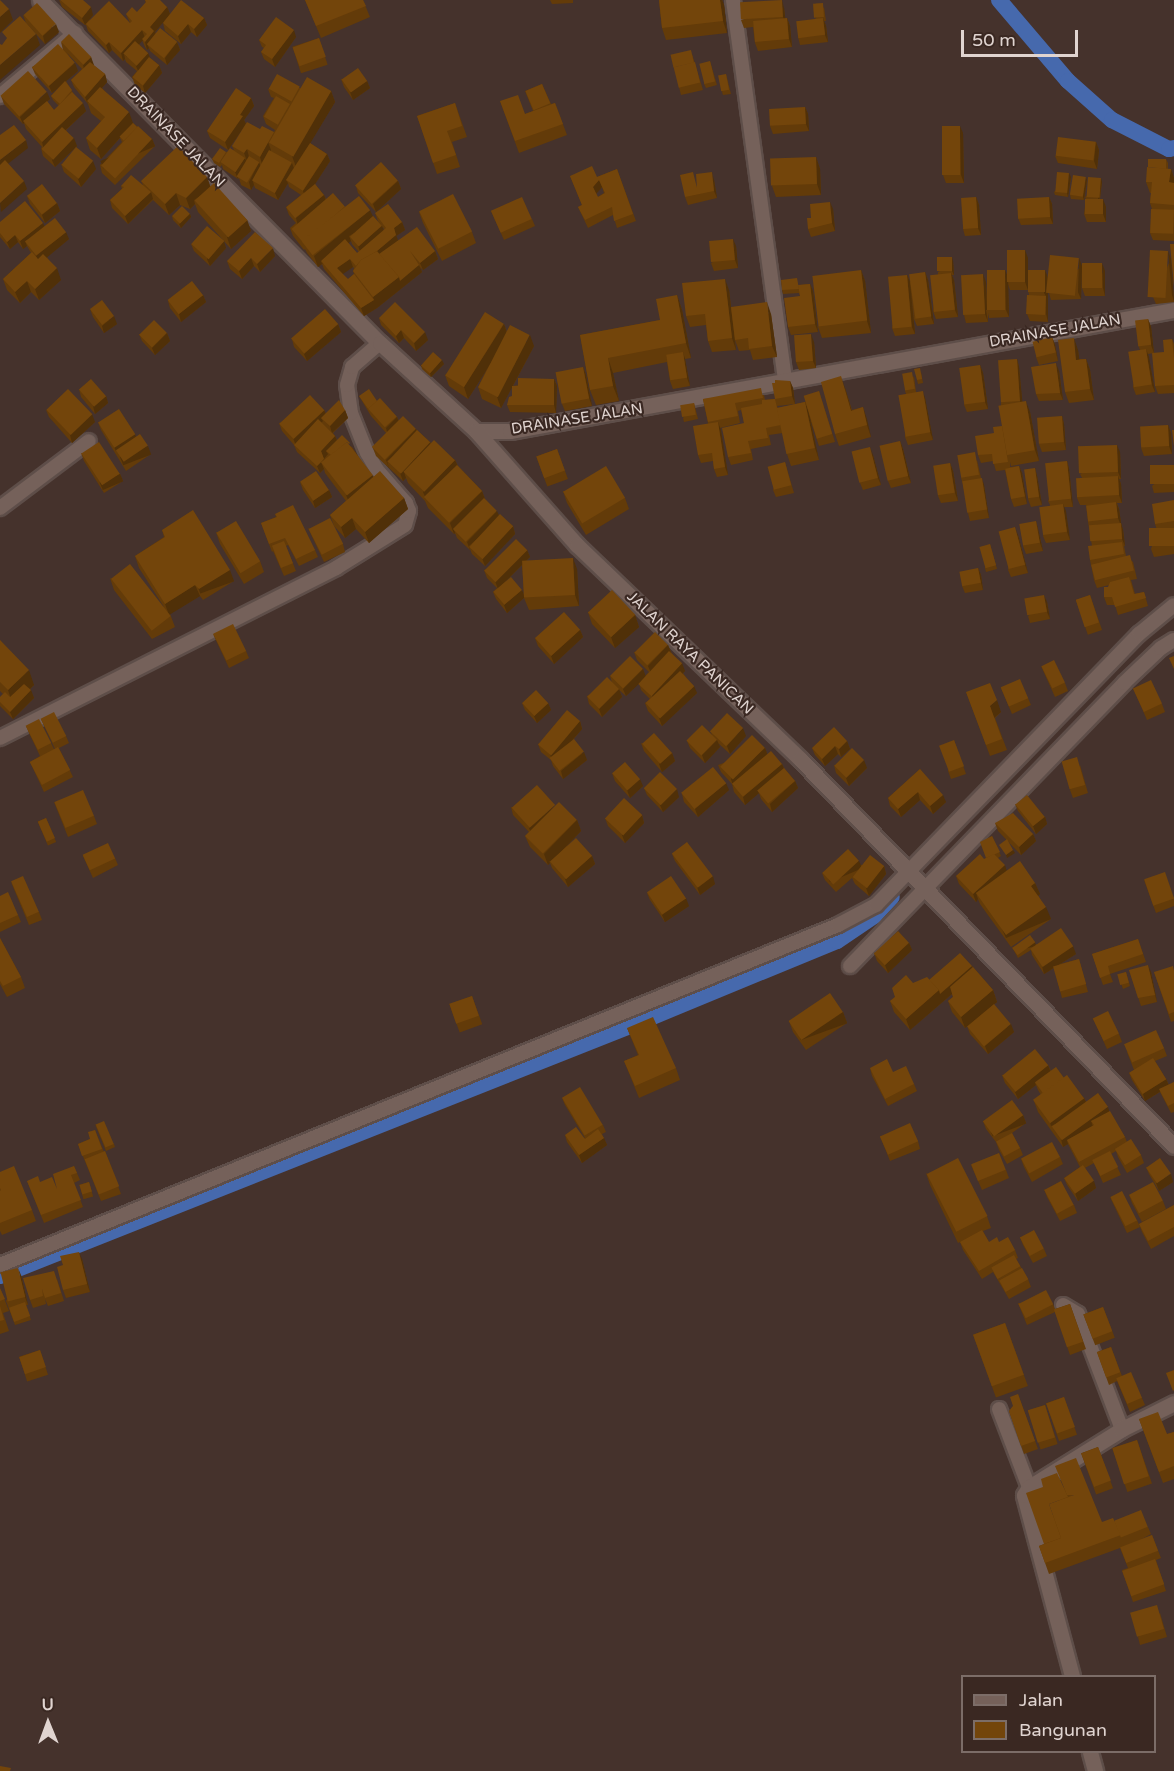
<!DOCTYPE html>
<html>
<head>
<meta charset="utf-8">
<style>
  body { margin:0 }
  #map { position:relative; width:1174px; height:1771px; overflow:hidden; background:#45322c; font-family:"Varela Round",sans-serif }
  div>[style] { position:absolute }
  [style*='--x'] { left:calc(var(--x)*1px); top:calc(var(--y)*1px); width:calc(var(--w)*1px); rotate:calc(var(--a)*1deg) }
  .canal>* { height:16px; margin:-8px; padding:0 8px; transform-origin:8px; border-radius:8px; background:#4669ad }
  .roads { filter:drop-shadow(2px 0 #5e4e49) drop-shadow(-2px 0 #5e4e49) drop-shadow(0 2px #5e4e49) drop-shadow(0 -2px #5e4e49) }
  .street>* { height:14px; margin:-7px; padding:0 7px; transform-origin:7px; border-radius:7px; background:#75615a }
  .secondary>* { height:15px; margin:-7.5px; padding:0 7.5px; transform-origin:7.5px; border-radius:7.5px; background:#75615a }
  .wall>* { inset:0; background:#633b09; transform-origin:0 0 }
  .shaded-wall>* { inset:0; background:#503008; transform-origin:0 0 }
  .building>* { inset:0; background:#73450b; transform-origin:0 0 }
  span { translate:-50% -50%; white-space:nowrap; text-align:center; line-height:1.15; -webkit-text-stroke:4.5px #3a2822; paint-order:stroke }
  .street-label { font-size:15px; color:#e0d4d0 }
  .legend { position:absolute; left:961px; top:1675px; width:195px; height:78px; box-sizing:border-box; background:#3a2822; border:2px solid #7c6d68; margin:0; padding:8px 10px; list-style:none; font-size:18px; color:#e0d4d0 }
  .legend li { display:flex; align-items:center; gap:12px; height:30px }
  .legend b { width:30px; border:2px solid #7c6d68 }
  .north { position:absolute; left:18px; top:1693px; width:60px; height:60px; -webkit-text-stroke:4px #3a2822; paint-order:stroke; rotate:359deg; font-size:16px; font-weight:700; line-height:24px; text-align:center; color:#e0d4d0 }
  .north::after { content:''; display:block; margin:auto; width:21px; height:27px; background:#e0d4d0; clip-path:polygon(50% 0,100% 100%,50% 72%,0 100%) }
  .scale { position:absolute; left:961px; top:30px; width:117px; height:27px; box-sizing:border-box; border:3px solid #e0d4d0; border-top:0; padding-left:8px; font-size:18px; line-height:21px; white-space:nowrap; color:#e0d4d0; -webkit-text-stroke:4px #3a2822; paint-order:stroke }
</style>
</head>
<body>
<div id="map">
  <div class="canal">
    <i style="--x:999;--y:0;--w:106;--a:49.6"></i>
    <i style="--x:1068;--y:81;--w:59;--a:41.6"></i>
    <i style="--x:1112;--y:120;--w:64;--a:27"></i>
    <i style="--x:1169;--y:149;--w:5;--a:-11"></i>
    <i style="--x:0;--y:1276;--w:694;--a:-21.65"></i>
    <i style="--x:645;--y:1020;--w:208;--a:-22.4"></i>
    <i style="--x:837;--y:941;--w:45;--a:-34"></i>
    <i style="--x:874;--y:916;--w:26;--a:-47"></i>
  </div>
  <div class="roads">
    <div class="street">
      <i style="--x:733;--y:0;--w:383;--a:82.2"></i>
      <i style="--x:0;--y:96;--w:98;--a:-40"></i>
      <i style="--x:0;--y:508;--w:111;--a:-37"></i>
      <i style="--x:0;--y:738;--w:377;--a:-26.8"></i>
      <i style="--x:336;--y:568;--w:81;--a:-31.9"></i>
      <i style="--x:405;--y:525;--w:15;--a:-74"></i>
      <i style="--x:409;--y:511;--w:9;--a:-111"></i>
      <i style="--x:406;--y:503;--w:44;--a:-131.3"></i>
      <i style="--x:377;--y:470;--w:20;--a:-120"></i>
      <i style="--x:367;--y:453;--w:43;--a:-111.8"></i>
      <i style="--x:351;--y:413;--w:28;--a:-98"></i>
      <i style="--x:347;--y:385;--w:19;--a:-74"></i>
      <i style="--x:352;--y:367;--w:37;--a:-41"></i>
      <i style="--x:850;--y:966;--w:394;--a:-45.9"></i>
      <i style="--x:1124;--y:683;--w:51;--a:-43.4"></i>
      <i style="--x:1161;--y:648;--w:15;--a:-32"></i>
      <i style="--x:0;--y:1265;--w:904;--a:-22.08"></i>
      <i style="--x:838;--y:925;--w:43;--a:-27.8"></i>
      <i style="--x:876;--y:905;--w:378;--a:-45.9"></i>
      <i style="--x:1139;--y:634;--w:45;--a:-39.6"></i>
      <i style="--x:1063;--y:1305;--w:17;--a:31"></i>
      <i style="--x:1078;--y:1314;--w:123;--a:69.1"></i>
      <i style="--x:999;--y:1409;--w:84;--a:69"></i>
    </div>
    <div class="secondary">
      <i style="--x:40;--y:0;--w:483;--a:45.3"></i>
      <i style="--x:380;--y:343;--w:130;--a:42.5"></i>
      <i style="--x:476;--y:431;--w:34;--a:0"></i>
      <i style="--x:510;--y:431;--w:675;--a:-10.33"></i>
      <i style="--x:476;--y:431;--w:152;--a:48.5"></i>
      <i style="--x:577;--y:545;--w:309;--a:43.8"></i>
      <i style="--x:800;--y:759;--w:538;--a:45.98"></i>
      <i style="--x:1072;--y:1676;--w:187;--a:-104.9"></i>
      <i style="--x:1024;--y:1495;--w:9;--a:-58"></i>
      <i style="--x:1029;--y:1487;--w:110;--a:-31.9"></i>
      <i style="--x:1122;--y:1429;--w:58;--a:-26.6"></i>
      <i style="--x:1090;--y:1752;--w:20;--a:75"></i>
    </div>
  </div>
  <div class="wall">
    <i style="clip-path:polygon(59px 0,93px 15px,89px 20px,130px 23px,126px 14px,137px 12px,146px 3px,145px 0,167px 7px,170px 14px,204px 18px,207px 25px,197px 37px,191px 32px,181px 44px,165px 31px,163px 23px,164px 21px,155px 32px,156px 34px,177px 42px,180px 50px,167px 65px,150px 51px,149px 48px,147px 50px,145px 47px,142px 40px,139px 44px,148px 53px,150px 58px,159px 65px,162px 73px,145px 93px,135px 85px,132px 77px,137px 71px,126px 62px,125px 59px,123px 61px,112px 50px,109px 53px,88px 31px,86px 25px,85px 25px,62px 7px)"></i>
    <i style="clip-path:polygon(305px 0,363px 0,370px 17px,321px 38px)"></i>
    <i style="clip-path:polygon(550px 0,573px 0,573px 3px,552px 4px)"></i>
    <i style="clip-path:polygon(659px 0,722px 0,724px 5px,727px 33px,666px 40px,662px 28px)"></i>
    <i style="clip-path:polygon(824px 7px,826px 21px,824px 21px,826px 26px,828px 42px,800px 45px,798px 37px,815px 19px)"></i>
    <i style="clip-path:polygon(784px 8px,785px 18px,787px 18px,790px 26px,792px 47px,758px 51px,755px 43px,753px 27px,744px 28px,741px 20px)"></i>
    <i style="clip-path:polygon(23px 15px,59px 32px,45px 44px,26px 23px)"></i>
    <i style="clip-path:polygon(296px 37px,275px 67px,264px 59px,261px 52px,264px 48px,262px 47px,259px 40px)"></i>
    <i style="left:319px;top:38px;width:28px;height:28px;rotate:72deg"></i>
    <i style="clip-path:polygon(61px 42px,91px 57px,93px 65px,105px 74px,107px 82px,102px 88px,133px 123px,152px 139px,155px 146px,115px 185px,102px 173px,100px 165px,122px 142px,120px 138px,101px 159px,90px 150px,86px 138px,101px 121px,91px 113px,88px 104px,74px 87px,71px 80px,82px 69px,67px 53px,78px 71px,66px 81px,73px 93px,86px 111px,66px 130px,77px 146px,55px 167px,43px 156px,41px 148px,42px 147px,26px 129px,24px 123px,23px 124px,4px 104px,1px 96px,50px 99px,47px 102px,54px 110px,59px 106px,53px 100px,51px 96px,61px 85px,52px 93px,35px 74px,32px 67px,63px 50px)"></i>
    <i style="clip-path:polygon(692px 54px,703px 90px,681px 95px,679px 87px)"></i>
    <i style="clip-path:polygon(710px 61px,717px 85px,706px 88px,704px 84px)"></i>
    <i style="clip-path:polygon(726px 74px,731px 94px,723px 95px,722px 92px)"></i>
    <i style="clip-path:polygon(341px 79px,367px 81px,370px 88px,353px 100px,344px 87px)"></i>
    <i style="clip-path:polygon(542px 84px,551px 104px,555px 103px,567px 135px,519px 153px,500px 101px,525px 114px,533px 111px,525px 91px)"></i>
    <i style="clip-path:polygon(evenodd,300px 88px,331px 91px,335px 102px,310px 143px,327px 154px,330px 161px,315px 184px,324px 195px,326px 199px,345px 207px,373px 216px,382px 226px,383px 230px,384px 229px,378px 221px,375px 213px,402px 222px,405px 230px,396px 236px,398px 241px,435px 251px,438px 259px,423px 270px,420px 267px,422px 272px,377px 308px,364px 316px,324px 269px,322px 264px,318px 267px,307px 253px,305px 249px,304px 250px,293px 236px,290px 228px,296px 223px,289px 215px,286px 207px,301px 195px,289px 187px,288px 183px,278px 200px,255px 188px,254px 185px,251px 190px,241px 185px,239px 178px,238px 179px,223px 169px,222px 165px,220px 167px,214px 163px,212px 159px,226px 152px,234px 150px,232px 146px,260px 129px,274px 132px,275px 130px,266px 124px,263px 116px,274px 98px,271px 97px,268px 89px,300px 88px,351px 241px,352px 244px,359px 252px,357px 253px,348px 243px,351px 241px,300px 88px,353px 267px,354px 268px,353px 271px,354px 274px,348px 279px,342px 274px,353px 267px)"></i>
    <i style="clip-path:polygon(251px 98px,254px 106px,244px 120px,246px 124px,228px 150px,210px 138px,207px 131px)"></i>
    <i style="clip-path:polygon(455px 103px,467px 137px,452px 142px,460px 167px,437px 174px,417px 116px)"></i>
    <i style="clip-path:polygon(805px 107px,808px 114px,809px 131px,773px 134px,770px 126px)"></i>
    <i style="clip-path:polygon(963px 133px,964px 183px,946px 183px,943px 175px)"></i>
    <i style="clip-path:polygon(1096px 142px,1099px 150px,1097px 169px,1058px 163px,1055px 156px)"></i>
    <i style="clip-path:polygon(816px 157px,820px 169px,821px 195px,776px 197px,772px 186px)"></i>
    <i style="clip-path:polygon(1166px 159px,1168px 163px,1168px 169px,1171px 169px,1174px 178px,1174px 241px,1153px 240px,1150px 233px,1152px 209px,1150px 203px,1151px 193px,1150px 193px,1146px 182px)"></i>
    <i style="clip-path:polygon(61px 164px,96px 169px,81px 187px,64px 172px)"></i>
    <i style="clip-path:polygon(evenodd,617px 169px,636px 221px,617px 228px,613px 215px,588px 228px,578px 207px,582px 205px,570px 176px,597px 177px,617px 169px,602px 187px,604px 193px,598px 197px,596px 194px,602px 187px)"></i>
    <i style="clip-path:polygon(207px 177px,210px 186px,247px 220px,251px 231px,231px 249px,198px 212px,195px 204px,190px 209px,180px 205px,169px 215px,153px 200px,128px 224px,112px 208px,110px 200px,122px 189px,121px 186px,143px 185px,141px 181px)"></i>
    <i style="clip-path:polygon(1071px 177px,1068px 197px,1055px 195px,1054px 192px)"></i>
    <i style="clip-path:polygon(714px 180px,717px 198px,688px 205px,685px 197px,697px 186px)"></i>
    <i style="clip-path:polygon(1087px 180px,1084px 200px,1071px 199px,1070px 195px)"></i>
    <i style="clip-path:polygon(398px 181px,401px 189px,376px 212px,358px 193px,356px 186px)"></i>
    <i style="clip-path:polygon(1102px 182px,1100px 199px,1106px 207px,1106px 222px,1087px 222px,1084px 214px,1086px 199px,1085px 197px)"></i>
    <i style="clip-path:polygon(27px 196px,57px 203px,60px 211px,45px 223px,30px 204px)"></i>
    <i style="clip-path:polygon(976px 197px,979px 205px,981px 235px,965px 236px,963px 229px)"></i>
    <i style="clip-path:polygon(1049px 197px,1052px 204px,1053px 224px,1021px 225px,1018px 218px)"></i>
    <i style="clip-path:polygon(833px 209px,835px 231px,811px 237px,808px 229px,811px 218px)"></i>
    <i style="clip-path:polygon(491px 211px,532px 219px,535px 226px,504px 240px)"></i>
    <i style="clip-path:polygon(419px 212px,472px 232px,476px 243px,442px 261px,423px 223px)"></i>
    <i style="clip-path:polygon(190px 214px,191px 217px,181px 228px,173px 220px,172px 216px)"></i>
    <i style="clip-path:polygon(0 222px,44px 226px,69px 239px,47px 257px,61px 280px,39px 300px,31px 292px,20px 303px,7px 290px,3px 279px,31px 253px,27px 246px,23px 249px,18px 242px,10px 249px,0 237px)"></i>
    <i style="clip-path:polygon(191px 244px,226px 248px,210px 266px,194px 251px)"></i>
    <i style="clip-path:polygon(736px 246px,738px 268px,714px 271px,711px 263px)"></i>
    <i style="clip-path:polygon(275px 256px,260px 272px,254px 266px,242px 279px,230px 269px,227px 261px)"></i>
    <i style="clip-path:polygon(1028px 258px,1028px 289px,1048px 278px,1048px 322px,1030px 321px,1027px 314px,1029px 295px,1028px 290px,1010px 290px,1008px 284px,1009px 317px,989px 318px,988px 313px,988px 322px,966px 323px,964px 315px,986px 282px,987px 299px,1007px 276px)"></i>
    <i style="clip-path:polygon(1171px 259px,1174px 302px,1156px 304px,1153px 297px)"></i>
    <i style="clip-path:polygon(953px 261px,954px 275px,952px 275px,954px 280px,958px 317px,936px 319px,933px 311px,938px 274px,938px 272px)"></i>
    <i style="clip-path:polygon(1082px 266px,1081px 299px,1051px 300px,1049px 293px)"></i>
    <i style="clip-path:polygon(861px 270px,865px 281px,871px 333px,822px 338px,818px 327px)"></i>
    <i style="clip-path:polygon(1105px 271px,1105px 296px,1085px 296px,1082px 288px)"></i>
    <i style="clip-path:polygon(925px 272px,928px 280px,934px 324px,917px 326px,914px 319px,911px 288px,915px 334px,895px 336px,892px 328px,907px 275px,910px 282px)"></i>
    <i style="clip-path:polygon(810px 284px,813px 291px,818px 332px,791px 335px,788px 327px,800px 296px,799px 293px,783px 294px,782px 290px,800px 285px)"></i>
    <i style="clip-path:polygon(729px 290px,731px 307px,771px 314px,777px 357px,753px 360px,750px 350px,739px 351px,735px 340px,736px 350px,712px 352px,708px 341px,706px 325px,690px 327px,686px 316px)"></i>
    <i style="clip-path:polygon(203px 295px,206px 302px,181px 322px,170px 308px,168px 301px)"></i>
    <i style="clip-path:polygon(677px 295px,682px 310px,691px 358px,685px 359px,690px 386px,673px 389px,670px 381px,667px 362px,613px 373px,619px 401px,596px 405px,590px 390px,580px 335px,660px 320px)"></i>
    <i style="clip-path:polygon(90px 309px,117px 324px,104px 333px,93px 317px)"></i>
    <i style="clip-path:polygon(379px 318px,428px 340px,416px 351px,404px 338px,399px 343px,381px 325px)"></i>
    <i style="clip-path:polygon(1148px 319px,1151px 327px,1154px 353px,1148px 354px,1155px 392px,1136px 395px,1133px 387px,1140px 350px,1139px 347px)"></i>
    <i style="clip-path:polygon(338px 324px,341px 332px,307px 361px,294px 347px,292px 339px)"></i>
    <i style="clip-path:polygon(504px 324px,507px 332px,534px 346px,513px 386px,554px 379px,557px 386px,556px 413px,510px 412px,507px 405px,512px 396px,512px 387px,501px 408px,482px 399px,478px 387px,488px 367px,468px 399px,449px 386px,445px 375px)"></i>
    <i style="clip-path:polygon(167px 333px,170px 341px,155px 355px,142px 341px,139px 334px)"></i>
    <i style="clip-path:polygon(1052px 337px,1055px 345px,1058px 361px,1039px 365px,1036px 357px)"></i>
    <i style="clip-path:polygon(1172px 339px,1174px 344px,1174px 393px,1158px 394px,1155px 386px,1164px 352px)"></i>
    <i style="clip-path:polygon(814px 342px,816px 368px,799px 370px,796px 362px)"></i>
    <i style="clip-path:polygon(1078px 350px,1079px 359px,1086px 359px,1090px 370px,1094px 400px,1069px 403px,1065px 392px)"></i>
    <i style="clip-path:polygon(1017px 359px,1019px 367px,1022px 401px,1030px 412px,1039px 461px,1011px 466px,1010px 462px,1010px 467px,1019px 466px,1022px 473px,1027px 504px,1014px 507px,1011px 499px,1005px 470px,996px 471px,993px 461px,981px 463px,978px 455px,994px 433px,1002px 426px,1001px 403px)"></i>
    <i style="clip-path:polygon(444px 364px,431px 377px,422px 369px,421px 365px)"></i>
    <i style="clip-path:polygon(980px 365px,983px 373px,988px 409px,967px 412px,964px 405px)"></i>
    <i style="clip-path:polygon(583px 367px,586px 375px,592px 406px,565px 411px,562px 404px)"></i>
    <i style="clip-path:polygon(1059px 371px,1063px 400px,1039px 401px,1036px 394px)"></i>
    <i style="clip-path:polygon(921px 372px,923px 383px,918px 384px,917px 380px)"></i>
    <i style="clip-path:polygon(914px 376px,916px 392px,925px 398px,933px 440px,908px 445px,905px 437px,906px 394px,905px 391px)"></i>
    <i style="clip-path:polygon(790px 381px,793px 388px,795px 404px,777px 406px,778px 408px,805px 402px,819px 391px,835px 442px,819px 446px,809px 416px,819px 460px,791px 466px,787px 454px,783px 433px,769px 435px,771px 445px,751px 449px,753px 460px,731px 465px,728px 457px,744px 423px,741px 410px,738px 411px,740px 423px,720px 428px,728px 475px,717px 477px,714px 469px,713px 461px,701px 463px,698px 455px,708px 423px,703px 399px,764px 395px,765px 400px,775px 399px)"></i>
    <i style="clip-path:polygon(845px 388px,852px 410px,863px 407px,871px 437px,839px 446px,835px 434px)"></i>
    <i style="clip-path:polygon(79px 389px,106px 396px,108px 403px,95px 414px,81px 397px)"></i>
    <i style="clip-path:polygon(359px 396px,377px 401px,397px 417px,399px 421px,417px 430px,431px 443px,455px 460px,458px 466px,482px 491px,485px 499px,499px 515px,513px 526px,515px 534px,485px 566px,472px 554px,470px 549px,470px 550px,457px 538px,455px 533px,454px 534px,428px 508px,425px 501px,408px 483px,406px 478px,403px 481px,376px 456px,373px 448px,387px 434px,371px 416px)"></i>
    <i style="clip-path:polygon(694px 403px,698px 419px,684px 422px,683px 418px)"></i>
    <i style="clip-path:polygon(46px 410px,95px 422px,72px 443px,49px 417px)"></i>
    <i style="clip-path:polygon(324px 410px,326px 414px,345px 410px,348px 418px,333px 433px,335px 436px,337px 440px,352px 447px,373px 478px,404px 498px,408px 509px,369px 543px,356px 529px,345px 538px,334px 526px,330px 515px,346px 501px,325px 473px,324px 469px,320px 473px,297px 452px,294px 445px,282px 431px,279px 423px)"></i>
    <i style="clip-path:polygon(1062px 416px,1064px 424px,1066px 450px,1042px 452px,1039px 444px)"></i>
    <i style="clip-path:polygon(98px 422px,136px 437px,151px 454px,126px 471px,101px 430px)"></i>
    <i style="clip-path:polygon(1168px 425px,1171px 433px,1172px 454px,1144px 456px,1141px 448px)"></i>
    <i style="clip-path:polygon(900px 441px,903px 449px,911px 483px,891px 488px,888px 481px)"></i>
    <i style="left:557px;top:449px;width:32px;height:22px;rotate:70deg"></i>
    <i style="clip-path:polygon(1120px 452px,1121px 479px,1119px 479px,1121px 484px,1122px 503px,1117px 503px,1119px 509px,1121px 523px,1123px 530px,1125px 546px,1124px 546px,1126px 556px,1133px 562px,1137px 579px,1131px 580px,1135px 594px,1144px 592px,1148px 606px,1118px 615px,1115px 605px,1107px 605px,1104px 597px,1109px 585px,1097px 588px,1094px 580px,1090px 560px,1092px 546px,1088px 522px,1086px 505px,1080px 505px,1077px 498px,1082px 478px,1080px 474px)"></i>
    <i style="clip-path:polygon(81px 453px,120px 474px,123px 481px,104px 493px,84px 461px)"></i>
    <i style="clip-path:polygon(873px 455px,881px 485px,863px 490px,860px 483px)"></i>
    <i style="clip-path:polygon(977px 460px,981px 478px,984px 485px,989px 518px,970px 521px,968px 513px,963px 484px,961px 478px)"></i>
    <i style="clip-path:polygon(1067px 461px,1069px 469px,1073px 507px,1064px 507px,1070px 540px,1046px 543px,1043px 536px,1050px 505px,1048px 501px)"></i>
    <i style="clip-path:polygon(785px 462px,794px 493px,776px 497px,773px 490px)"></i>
    <i style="clip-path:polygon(950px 463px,953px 471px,958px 501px,941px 503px,938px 496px)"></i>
    <i style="clip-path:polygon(1174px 465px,1174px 492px,1154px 493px,1152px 486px)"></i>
    <i style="clip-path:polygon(1035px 468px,1037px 476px,1042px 505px,1031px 507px,1028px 499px)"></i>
    <i style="clip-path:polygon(300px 482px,329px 490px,332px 497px,315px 508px,303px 490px)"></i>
    <i style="clip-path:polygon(563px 491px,625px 498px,629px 509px,586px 535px,567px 503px)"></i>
    <i style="clip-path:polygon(1174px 500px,1174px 554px,1154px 557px,1151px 549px,1157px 530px,1155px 524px)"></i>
    <i style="clip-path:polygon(275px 514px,315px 550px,318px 557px,299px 566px,288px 545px,286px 546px,296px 571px,284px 576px,273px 551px,272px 552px,261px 523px,276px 517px)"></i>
    <i style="clip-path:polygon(1036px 521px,1038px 529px,1043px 551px,1026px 554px,1023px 546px)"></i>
    <i style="clip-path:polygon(308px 528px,343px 544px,345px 552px,324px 562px)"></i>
    <i style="clip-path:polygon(162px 530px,234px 581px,203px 600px,200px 596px,170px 614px,175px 627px,152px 639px,114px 590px,110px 578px,164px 607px,139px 568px,135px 556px,164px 537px)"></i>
    <i style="clip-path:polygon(216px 532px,260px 561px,264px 572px,244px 584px,220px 544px)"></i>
    <i style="clip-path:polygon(1018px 535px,1028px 573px,1011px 577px,1008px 570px)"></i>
    <i style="clip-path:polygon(990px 544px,997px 569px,986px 572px,985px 568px)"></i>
    <i style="clip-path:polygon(evenodd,527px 550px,530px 557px,526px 561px,577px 569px,579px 606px,529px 610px,524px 598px,507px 613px,496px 599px,493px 592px,497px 588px,487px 578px,484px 570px,527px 550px,522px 565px,524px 594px,505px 582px,522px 565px)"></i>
    <i style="clip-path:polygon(978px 568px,981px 575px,983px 590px,965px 593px,962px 586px)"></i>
    <i style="left:1090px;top:595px;width:37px;height:15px;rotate:71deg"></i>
    <i style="clip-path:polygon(1047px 602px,1050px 619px,1030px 623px,1028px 616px)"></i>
    <i style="clip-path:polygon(588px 612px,635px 615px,639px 627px,615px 648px,592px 624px)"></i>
    <i style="clip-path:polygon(580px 630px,583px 637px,554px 664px,538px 646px,535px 638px)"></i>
    <i style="clip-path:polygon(213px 634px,246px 651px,249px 658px,229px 668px)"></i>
    <i style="clip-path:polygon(0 640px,34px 685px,30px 689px,34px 698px,13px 719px,0 706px,0 697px,3px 694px,0 691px)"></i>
    <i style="clip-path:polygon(668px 645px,671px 652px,685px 671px,683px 673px,697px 693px,662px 726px,648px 711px,645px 703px,650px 699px,641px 690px,639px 683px,626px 696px,619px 690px,622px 697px,602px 717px,589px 704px,587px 696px,612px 683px,610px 676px,643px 669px,645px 676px,649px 672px,637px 660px,634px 652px)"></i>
    <i style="clip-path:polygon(1041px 666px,1065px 683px,1068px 691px,1055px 697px)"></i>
    <i style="clip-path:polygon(1001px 688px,1028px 698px,1031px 705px,1012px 714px)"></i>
    <i style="clip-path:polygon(1133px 688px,1162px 704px,1165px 712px,1147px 720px)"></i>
    <i style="clip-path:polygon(966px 692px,1001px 712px,995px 718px,1007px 750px,990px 756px)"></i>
    <i style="clip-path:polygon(522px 703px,548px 703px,551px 710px,537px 723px,525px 710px)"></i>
    <i style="clip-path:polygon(41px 719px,66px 736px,69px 743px,59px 748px,73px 777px,44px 792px,30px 762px,40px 756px,29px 733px,26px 726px,51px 743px,54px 749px,55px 749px)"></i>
    <i style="clip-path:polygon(580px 721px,582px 729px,572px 741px,587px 760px,563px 779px,553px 766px,551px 760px,541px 752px,538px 744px)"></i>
    <i style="clip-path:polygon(710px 731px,746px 736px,730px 754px,718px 743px,720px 747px,705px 763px,690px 748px,687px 741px,712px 735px)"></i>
    <i style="clip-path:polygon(954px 740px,966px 774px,951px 779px,948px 771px)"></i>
    <i style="clip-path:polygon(847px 741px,850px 749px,841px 757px,838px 754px,825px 766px,815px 755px,812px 748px)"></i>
    <i style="clip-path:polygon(641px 743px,672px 753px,675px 761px,662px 772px,644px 751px)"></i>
    <i style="clip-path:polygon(765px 748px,767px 754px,782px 764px,784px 768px,795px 781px,798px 788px,772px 812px,761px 799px,759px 793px,745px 805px,734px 792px,732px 784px,721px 772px,718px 765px)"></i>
    <i style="clip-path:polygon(834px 765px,867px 768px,849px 786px,836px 773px)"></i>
    <i style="clip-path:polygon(1080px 765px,1088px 793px,1073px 798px,1070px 790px)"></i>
    <i style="clip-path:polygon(920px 769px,946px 802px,933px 814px,920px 800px,901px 817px,890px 806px,888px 798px)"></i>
    <i style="clip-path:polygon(612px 773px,643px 786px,630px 798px,615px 781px)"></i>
    <i style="clip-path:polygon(644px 788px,679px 797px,663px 812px,647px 795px)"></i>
    <i style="clip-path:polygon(729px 790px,698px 817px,684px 802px,682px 794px)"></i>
    <i style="clip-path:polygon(54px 802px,94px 816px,97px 824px,68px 837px)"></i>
    <i style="clip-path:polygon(1015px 804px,1045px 817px,1047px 824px,1036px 834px,1018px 811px)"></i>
    <i style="clip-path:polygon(511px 807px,577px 820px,581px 831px,567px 846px,592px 856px,595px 864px,568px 887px,552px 868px,550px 863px,548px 865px,530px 847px,525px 836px,529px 832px,513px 815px)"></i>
    <i style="clip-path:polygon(642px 815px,644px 823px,625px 843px,608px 826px,605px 818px)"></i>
    <i style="left:46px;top:818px;width:26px;height:9px;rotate:67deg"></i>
    <i style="clip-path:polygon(995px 823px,1033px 834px,1036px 841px,1021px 855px,998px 831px)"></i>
    <i style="clip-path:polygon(992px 836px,1001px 856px,998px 858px,1007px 871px,1035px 883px,1040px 894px,1038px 895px,1051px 919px,1011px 947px,980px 904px,978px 899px,976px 902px,959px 884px,956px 876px,986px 858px)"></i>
    <i style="clip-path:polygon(672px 854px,715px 884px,700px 895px,675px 861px)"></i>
    <i style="clip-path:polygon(83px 856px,115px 858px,118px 865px,93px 878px)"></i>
    <i style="clip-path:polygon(861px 865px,884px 866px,886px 874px,869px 896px,855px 884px,852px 878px,836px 892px,825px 880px,822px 873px)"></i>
    <i style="clip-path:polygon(1144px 880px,1174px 898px,1174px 906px,1156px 913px)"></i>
    <i style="clip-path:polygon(11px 882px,39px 912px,42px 920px,29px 925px)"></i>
    <i style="clip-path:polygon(647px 893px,689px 906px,665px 922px,650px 900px)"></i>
    <i style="clip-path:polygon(0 896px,18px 915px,21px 922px,0 932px)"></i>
    <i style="clip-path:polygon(0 938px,21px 977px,25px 988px,7px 997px,0 984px)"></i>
    <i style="clip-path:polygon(1138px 939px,1146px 962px,1110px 974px,1113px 982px,1103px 985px,1092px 954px)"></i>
    <i style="clip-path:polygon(1035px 942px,1035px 944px,1076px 954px,1060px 964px,1079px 959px,1088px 992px,1062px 998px,1054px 968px,1044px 974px,1032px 955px,1031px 950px,1018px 958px,1012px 947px)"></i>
    <i style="clip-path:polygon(909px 943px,912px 950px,888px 973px,877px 961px,874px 953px)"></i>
    <i style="clip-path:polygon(972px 966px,993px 990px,997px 1002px,986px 1011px,1014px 1032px,988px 1054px,970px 1034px,967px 1026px,965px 1028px,952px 1012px,948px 1001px,953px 997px,952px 994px,910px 1030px,894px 1012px,890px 1001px,913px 983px,929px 980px)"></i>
    <i style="clip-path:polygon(1129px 970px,1151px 972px,1157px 1002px,1141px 1006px)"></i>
    <i style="clip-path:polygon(1174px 970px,1174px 1021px,1171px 1022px,1154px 972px)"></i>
    <i style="clip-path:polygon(1126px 972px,1130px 986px,1123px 989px,1118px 975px)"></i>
    <i style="left:472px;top:996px;width:30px;height:24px;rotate:70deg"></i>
    <i style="clip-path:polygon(843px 1012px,847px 1023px,806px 1050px,793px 1032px,789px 1021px)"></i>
    <i style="clip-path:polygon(1093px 1018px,1119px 1034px,1122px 1042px,1107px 1049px)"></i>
    <i style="clip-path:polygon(627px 1028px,676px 1068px,680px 1080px,639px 1098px,624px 1061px,638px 1055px)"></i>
    <i style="clip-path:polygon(1164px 1048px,1167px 1056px,1155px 1061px,1166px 1079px,1169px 1085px,1174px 1082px,1174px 1112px,1171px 1113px,1160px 1092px,1145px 1101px,1132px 1080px,1129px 1073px,1134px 1070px,1127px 1052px)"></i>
    <i style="clip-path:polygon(1048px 1065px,1051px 1071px,1064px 1078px,1084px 1098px,1086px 1102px,1109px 1111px,1125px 1137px,1127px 1142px,1141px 1155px,1144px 1163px,1127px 1173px,1118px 1157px,1116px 1151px,1111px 1154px,1121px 1175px,1103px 1183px,1094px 1163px,1085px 1168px,1096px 1188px,1078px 1201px,1067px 1185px,1064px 1178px,1080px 1167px,1068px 1144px,1063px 1147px,1038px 1112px,1034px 1101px,1041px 1095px,1038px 1090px,1036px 1085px,1018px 1099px,1005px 1083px,1002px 1075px)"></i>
    <i style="clip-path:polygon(870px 1068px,914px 1084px,917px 1091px,888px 1106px,872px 1076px)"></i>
    <i style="clip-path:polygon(562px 1098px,603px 1125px,606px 1132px,602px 1134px,607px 1145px,582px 1163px,567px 1142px,565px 1135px,585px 1138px,565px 1105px)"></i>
    <i style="clip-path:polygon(1023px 1115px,1026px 1123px,1012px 1133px,1020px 1148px,1023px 1155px,1007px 1164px,999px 1150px,996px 1142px,986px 1129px,983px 1121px)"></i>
    <i style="clip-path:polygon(95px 1124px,114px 1144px,115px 1147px,106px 1151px)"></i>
    <i style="clip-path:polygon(95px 1130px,104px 1152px,105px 1151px,121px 1194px,101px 1201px,78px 1144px,90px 1139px)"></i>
    <i style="clip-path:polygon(880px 1136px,918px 1141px,920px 1149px,890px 1161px)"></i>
    <i style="clip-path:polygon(1060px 1157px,1063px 1164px,1032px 1182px,1024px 1167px,1021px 1159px)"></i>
    <i style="clip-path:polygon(971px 1165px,1006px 1170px,1009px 1178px,982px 1190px)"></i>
    <i style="clip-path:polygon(74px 1166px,80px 1180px,74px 1183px,83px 1207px,44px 1223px,27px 1181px,40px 1182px,57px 1189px)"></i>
    <i style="clip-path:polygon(1146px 1167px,1173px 1182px,1159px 1191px,1149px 1174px)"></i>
    <i style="clip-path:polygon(0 1172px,32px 1210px,36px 1221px,2px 1235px,0 1231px)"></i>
    <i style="clip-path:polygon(926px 1173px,987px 1216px,991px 1228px,983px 1231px,989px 1242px,999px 1242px,1015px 1250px,1018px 1258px,1016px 1259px,1028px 1279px,1031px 1287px,1009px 1299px,993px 1272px,982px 1279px,963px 1250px,960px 1242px,958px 1243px,930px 1185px)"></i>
    <i style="left:89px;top:1182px;width:15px;height:10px;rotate:74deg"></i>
    <i style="clip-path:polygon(1044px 1189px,1074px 1205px,1077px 1213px,1060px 1221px,1047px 1197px)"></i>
    <i style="clip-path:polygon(1129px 1195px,1163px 1201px,1166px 1209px,1142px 1222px,1132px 1203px)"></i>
    <i style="clip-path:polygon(1110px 1197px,1137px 1220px,1140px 1227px,1127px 1233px)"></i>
    <i style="clip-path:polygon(1174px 1205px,1174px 1236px,1151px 1249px,1142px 1232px,1139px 1224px)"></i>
    <i style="clip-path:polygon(1020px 1237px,1044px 1249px,1047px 1256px,1033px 1263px,1023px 1245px)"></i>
    <i style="clip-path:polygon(82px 1259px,90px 1292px,66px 1298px,63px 1290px)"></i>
    <i style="clip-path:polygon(21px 1275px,28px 1305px,26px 1305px,31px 1320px,15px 1325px,6px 1301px)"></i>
    <i style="clip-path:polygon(57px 1279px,64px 1301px,48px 1306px,45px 1299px,46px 1304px,33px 1308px,30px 1300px)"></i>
    <i style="clip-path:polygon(0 1288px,9px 1311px,3px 1313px,9px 1331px,0 1334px)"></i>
    <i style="clip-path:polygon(1018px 1303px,1053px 1304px,1055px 1309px,1070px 1304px,1086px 1349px,1070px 1355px,1055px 1312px,1027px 1325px)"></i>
    <i style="left:1103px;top:1307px;width:33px;height:21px;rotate:69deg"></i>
    <i style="left:1005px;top:1323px;width:67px;height:34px;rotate:70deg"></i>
    <i style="clip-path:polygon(1111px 1347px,1122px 1376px,1142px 1398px,1145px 1405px,1130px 1412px,1117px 1381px,1109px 1385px,1097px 1352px)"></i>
    <i style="left:40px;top:1350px;width:26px;height:22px;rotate:72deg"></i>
    <i style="clip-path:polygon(1018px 1394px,1038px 1449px,1024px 1454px,1009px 1411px,1013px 1406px)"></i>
    <i style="left:1064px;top:1397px;width:40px;height:19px;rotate:71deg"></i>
    <i style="left:1045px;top:1405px;width:41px;height:18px;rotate:72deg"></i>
    <i style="clip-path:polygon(1139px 1419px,1167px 1434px,1174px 1432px,1174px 1479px,1163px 1483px)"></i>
    <i style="left:1137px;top:1440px;width:46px;height:26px;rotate:71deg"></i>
    <i style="left:1098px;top:1447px;width:44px;height:18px;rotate:70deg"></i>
    <i style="clip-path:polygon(1063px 1487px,1102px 1522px,1115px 1522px,1148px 1527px,1151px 1534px,1140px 1540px,1152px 1535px,1161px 1558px,1156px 1560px,1166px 1591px,1133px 1602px,1122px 1570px,1128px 1568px,1120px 1548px,1049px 1574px,1039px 1546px,1044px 1544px)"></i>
    <i style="clip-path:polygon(1160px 1613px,1167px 1637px,1140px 1645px,1138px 1637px)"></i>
  </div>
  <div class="shaded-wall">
    <i style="clip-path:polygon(720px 0,722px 0,724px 5px,727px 33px,723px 21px)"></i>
    <i style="clip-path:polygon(782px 0,784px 8px,786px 24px,783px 17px)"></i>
    <i style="clip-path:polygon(91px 7px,93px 15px,85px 25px,82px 18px)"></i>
    <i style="clip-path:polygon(167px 7px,170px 14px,155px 32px,157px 38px,147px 44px,149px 48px,147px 50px,145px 42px,150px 27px)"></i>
    <i style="clip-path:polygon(9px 9px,13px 20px,0 33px,0 17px)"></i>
    <i style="clip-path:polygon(204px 18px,207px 25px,197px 37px,194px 29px)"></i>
    <i style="clip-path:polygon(787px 18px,790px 26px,792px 47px,789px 39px)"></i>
    <i style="clip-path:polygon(823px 18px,826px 26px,828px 42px,825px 35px)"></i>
    <i style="clip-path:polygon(56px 24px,59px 32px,45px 44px,43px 36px)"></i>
    <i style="clip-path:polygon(188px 24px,191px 32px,181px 44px,178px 36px)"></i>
    <i style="clip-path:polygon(142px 30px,145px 38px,127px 57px,124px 54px,125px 59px,123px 61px,121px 53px)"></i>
    <i style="clip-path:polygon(294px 30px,296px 37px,275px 67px,272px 59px)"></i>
    <i style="clip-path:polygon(36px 34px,40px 45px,0 80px,0 65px)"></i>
    <i style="clip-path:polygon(109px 42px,112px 50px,109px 53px,106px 45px)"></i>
    <i style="clip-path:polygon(177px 42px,180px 50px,167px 65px,165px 58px)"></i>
    <i style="clip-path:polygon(148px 53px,151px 60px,139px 73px,136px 66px)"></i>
    <i style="clip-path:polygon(91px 57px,94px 65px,85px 73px,83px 65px)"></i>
    <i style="clip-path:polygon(75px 63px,78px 71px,52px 93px,49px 86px)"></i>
    <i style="clip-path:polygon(159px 65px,162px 73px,145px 93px,143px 86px)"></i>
    <i style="clip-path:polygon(105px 74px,107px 82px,89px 103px,87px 101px,88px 105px,85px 97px)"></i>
    <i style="clip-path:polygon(367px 81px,370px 88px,353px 100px,350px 92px)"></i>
    <i style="clip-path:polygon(331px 91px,335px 102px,296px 167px,292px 156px)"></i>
    <i style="clip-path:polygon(47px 92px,50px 99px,24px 123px,23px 121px,24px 123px,23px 124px,20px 117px)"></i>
    <i style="clip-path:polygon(251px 98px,254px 106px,244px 120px,246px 124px,228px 150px,225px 142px,240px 115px)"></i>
    <i style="clip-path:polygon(83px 103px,86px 111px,44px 150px,42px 142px)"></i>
    <i style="clip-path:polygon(805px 107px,808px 114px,809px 131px,806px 124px)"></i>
    <i style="clip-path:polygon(129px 112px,133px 123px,101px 159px,97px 148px)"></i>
    <i style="clip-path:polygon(960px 126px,963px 133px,964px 183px,961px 175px)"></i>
    <i style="clip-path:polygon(74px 138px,77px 146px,55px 167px,52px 160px)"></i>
    <i style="left:152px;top:139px;width:8px;height:56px;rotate:67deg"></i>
    <i style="clip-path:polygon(26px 140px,28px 148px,0 170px,0 160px)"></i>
    <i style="clip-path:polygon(268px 142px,271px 150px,262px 164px,260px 157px)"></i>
    <i style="clip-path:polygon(1096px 142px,1099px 150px,1097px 169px,1094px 161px)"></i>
    <i style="clip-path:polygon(247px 149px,249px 157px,247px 161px,244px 153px)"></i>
    <i style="clip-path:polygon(327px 154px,330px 161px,306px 198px,303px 191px)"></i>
    <i style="clip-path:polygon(816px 157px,820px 169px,821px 195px,817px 184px)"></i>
    <i style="clip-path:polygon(245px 158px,248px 166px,238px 177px,238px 179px,235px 172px)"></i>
    <i style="clip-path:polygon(93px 161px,96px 169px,81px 187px,78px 179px)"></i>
    <i style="clip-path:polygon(259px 162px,262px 170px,253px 181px,254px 185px,251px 190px,249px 182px)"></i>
    <i style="clip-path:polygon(292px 163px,295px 171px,286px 180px,288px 183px,278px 200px,275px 193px)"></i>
    <i style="clip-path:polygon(1171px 169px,1174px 178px,1174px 189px,1169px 182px)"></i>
    <i style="clip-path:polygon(712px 172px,714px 180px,717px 198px,714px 191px)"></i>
    <i style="clip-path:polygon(1069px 173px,1071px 177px,1068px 197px,1067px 193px)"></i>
    <i style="clip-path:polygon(207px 177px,211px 189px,194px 200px,195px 204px,190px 209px,186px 198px)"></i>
    <i style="clip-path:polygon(1086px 177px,1087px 180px,1084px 200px,1083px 197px)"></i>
    <i style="clip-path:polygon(1101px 178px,1102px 182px,1099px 202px,1098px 198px)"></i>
    <i style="clip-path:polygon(599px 180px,602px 187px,596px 194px,593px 187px)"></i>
    <i style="clip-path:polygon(24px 181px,27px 189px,1px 212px,0 203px)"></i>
    <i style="clip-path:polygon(398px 181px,401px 189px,376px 212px,373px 204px)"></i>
    <i style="clip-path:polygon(151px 192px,153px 199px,128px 224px,125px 216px)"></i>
    <i style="clip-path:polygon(176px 193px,180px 205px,169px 215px,165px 204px)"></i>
    <i style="clip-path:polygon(324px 195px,327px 203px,298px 226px,296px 218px)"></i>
    <i style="clip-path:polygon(976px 197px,979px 205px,981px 235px,978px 228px)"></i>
    <i style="clip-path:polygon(1049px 197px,1052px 204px,1053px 224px,1050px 217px)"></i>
    <i style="clip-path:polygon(1103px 199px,1106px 207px,1106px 222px,1103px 214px)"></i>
    <i style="clip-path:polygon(830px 202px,833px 209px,835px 231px,832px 223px)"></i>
    <i style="clip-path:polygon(57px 203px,60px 211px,45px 223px,42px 215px)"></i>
    <i style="clip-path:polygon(370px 210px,375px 221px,349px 236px,351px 241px,323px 264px,321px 261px,322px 264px,318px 267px,314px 256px)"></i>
    <i style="clip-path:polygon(190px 214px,191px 217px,181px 228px,179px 224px)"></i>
    <i style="clip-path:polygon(247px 220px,251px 231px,231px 249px,227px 237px)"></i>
    <i style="clip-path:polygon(402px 222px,405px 230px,396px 236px,394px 228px)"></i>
    <i style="clip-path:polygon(43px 223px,46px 230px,25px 241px,27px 246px,23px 249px,20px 241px)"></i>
    <i style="clip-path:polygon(382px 226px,385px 234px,361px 254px,358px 246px)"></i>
    <i style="clip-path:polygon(66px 232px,69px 239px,39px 264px,36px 256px)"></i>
    <i style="clip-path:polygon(15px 235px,18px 242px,10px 249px,7px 242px)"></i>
    <i style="clip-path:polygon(396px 235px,399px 243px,357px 268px)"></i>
    <i style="clip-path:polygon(733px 239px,736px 246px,738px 268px,735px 260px)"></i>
    <i style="clip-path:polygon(224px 241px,226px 248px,210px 266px,207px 259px)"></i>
    <i style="clip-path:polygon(273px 248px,275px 256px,260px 272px,257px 264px)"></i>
    <i style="clip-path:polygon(1025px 250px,1028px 258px,1028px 290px,1025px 282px)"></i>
    <i style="clip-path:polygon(435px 251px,438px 259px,423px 270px,420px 263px)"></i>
    <i style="clip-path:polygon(1168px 251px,1171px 259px,1174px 301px,1172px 295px)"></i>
    <i style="clip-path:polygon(952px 257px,953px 261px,954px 275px,952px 271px)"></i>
    <i style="clip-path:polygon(251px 258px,254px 266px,242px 279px,239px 271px)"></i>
    <i style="clip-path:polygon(1079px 258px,1082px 266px,1081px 299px,1078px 292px)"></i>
    <i style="clip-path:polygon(350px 259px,353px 267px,340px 276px,337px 268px)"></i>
    <i style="clip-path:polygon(1102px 263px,1105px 271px,1105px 296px,1103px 288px)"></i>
    <i style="clip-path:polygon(419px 265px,422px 272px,377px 308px,364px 316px,361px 308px,374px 300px,373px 297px,399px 277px)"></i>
    <i style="clip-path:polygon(57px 268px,61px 280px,39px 300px,35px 289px)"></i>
    <i style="clip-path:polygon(861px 270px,865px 281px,871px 333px,867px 321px)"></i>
    <i style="clip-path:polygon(1005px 270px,1008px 277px,1009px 317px,1006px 310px)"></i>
    <i style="clip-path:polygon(1045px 270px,1048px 278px,1048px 322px,1046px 314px,1046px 296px,1044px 293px)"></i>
    <i style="clip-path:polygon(925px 272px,928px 280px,934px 324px,931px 317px)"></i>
    <i style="clip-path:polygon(951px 273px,954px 280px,958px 317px,955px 310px)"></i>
    <i style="clip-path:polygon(983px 274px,986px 282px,987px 310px,986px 310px,988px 322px,985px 314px)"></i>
    <i style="clip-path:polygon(907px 275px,910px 282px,915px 334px,912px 327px)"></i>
    <i style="clip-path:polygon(725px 279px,729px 290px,736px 350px,732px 338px)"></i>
    <i style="clip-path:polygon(27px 281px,31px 292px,20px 303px,15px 292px)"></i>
    <i style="clip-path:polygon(810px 284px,813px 291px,818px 332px,815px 324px)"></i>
    <i style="clip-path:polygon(203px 295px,206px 302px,181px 322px,179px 314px)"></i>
    <i style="clip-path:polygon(677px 295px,682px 310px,691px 358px,686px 343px)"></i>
    <i style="clip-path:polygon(767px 302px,771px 314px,777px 357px,772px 346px)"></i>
    <i style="clip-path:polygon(114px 316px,117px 324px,104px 333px,102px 326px)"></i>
    <i style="clip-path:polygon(1148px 319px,1151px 327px,1154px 353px,1151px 345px)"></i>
    <i style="clip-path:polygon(338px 324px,341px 332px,307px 361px,304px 354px)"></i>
    <i style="clip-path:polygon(504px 324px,508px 336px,468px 399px,464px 387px)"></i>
    <i style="clip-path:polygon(401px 330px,404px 338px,399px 343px,396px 336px)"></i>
    <i style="clip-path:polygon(425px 332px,428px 340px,416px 351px,414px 343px)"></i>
    <i style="clip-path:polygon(167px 333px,170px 341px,155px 355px,152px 348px)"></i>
    <i style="clip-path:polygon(811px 334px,814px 342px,816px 368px,813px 361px)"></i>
    <i style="clip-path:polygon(530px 335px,534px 346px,501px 408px,497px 397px)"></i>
    <i style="clip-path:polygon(1052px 337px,1055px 345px,1058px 361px)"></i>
    <i style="clip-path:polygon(1074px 338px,1078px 350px,1081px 371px,1076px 360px)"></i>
    <i style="clip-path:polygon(1146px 349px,1149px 357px,1155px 392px,1152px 385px)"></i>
    <i style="clip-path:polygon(683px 352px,685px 359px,690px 386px,687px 378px)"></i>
    <i style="clip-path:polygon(608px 358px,613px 373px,619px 401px,613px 386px)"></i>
    <i style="clip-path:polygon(1017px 359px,1019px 367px,1023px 409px,1020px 401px)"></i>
    <i style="clip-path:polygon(1086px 359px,1090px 370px,1094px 400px,1090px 389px)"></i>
    <i style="clip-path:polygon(442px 360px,444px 364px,431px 377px,430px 373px)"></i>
    <i style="clip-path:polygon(1056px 363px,1059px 371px,1063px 400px,1060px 393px)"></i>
    <i style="clip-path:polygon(980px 365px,983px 373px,988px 409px,985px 402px)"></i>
    <i style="clip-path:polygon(583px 367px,586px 375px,592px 406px,589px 398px)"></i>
    <i style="clip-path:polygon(841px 376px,845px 388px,855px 422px,851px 411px)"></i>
    <i style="clip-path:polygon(554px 379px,557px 386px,556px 413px,554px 405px)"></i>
    <i style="clip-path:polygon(790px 381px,793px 388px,795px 404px,792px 396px)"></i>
    <i style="clip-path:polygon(923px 391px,925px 398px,933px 440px,930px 432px)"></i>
    <i style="clip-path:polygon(106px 396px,108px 403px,95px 414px,93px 406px)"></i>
    <i style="clip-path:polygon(1026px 401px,1030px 412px,1039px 461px,1035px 450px)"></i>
    <i style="clip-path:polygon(805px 402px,809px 413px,819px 460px,815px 448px)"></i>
    <i style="clip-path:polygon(863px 407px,867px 419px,871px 437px,867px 425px)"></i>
    <i style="clip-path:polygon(324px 410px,327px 417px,321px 418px,323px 421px,296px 446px,293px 438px)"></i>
    <i style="clip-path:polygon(345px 410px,348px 418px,332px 433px,330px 426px)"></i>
    <i style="clip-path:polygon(92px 414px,95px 422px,72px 443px,70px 435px)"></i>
    <i style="clip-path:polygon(1062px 416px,1064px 424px,1066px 450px,1064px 442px)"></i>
    <i style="clip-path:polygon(397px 417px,400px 425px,388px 435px,386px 428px)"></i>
    <i style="clip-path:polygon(718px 422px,721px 430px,728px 475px,725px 467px)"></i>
    <i style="clip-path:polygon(1168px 425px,1171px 433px,1172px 454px,1169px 446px)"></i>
    <i style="clip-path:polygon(416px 429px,419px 436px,387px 461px,389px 468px,386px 460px)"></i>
    <i style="clip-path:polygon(135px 434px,137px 441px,116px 451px,114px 447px)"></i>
    <i style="clip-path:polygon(335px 436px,338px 443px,326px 451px,328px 454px,324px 459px,321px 451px)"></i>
    <i style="clip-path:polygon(900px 441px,903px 449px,911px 483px,908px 476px)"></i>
    <i style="clip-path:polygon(430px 442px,433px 449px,404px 472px,406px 478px,403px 481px,400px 473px)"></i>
    <i style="clip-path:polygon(1117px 445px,1120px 452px,1121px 479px,1118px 472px)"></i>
    <i style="left:148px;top:446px;width:9px;height:30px;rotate:69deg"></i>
    <i style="clip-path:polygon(870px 447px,873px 455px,881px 485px,878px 478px)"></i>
    <i style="clip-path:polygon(324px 459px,327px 466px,321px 462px,324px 469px,320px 473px,317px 466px)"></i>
    <i style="clip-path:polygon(455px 460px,460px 471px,426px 499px,423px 492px)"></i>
    <i style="clip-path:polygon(1067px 461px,1069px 469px,1073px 507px,1071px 499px)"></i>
    <i style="clip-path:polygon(950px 463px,953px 471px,958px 501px,955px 493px)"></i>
    <i style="clip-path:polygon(1019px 466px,1022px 473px,1027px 504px,1025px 496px)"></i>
    <i style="clip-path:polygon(1035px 468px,1037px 476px,1042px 505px,1039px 497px)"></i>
    <i style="left:120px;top:474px;width:8px;height:22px;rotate:67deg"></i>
    <i style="clip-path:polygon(373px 475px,377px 487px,351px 507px,346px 495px)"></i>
    <i style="clip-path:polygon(1118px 476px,1121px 484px,1122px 503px,1119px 495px)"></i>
    <i style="clip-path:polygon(982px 478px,984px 485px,989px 518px,987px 510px)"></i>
    <i style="clip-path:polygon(329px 490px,332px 497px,315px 508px,313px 501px)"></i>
    <i style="clip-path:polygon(482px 491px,486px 502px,454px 530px,455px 533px,454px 534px,450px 523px)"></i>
    <i style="clip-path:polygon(404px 498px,408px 509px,369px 543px,365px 532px)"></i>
    <i style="clip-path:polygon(1116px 502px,1119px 509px,1121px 523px,1123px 530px,1125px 546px,1122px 539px,1121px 526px,1118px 518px)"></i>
    <i style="clip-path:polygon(1063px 504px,1066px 511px,1070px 540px,1067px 532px)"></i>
    <i style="clip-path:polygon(497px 511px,500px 518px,469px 546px,470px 549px,470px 550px,467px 542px)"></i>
    <i style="clip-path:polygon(352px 518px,356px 529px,345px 538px,341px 527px)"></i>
    <i style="clip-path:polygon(1036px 521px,1038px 529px,1043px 551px,1040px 543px)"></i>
    <i style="clip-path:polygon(513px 526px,515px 534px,485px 566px,482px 558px)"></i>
    <i style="clip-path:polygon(1015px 527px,1018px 535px,1028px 573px,1025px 565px)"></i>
    <i style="clip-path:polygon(527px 550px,530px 557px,498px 589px,495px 581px)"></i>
    <i style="clip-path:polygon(573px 558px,577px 569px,579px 606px,575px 595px)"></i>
    <i style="clip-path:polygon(978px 568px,981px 575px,983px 590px,981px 583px)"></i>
    <i style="left:230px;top:570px;width:12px;height:36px;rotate:70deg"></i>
    <i style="clip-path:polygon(195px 585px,200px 596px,169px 615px,165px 604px)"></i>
    <i style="clip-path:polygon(522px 590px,525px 597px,507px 613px,504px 605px)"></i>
    <i style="clip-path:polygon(1044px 595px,1047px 602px,1050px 619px,1047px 612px)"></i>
    <i style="clip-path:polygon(635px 615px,639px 627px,615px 648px,611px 637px)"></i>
    <i style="clip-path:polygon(580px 630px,583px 637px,554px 664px,551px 656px)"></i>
    <i style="clip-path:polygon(668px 645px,671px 653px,651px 673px,648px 666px)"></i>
    <i style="clip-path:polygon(682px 663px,685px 671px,654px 703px,652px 695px)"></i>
    <i style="clip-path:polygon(643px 669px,646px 677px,626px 696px,623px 689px)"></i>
    <i style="clip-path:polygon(29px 670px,34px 685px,13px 705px,8px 690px)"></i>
    <i style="clip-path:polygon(694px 686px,697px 693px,662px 726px,659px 718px)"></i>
    <i style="clip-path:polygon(619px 689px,622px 697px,602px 717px,599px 709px)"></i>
    <i style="clip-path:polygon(31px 690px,34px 698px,13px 719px,10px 712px)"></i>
    <i style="clip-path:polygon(997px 700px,1001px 712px,994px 718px,990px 706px)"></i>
    <i style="clip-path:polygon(548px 703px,551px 710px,537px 723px,534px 716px)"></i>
    <i style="clip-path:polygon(580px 721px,582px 729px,553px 762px,550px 754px)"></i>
    <i style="clip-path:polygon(743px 728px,746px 736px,730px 754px,727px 746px)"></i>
    <i style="clip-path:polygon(717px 740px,720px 747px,705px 763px,702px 755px)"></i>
    <i style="clip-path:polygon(847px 741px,850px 749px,841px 757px,839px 749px)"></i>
    <i style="clip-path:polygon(835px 746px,838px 754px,825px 766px,822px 759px)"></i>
    <i style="clip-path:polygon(765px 748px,768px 756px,733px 786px,731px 779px)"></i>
    <i style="clip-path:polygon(584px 752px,587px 760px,563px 779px,561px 771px)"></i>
    <i style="clip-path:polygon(672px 753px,675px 761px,662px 772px,659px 764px)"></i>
    <i style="clip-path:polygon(864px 760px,867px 768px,849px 786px,846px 778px)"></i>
    <i style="clip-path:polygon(782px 764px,785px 771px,758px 791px,759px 793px,745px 805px,743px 797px)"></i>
    <i style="clip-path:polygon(640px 779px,643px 786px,630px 798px,627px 790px)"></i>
    <i style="clip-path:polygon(795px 781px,798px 788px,772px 812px,770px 804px)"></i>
    <i style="clip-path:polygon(726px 783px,729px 790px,698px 817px,695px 809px)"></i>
    <i style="clip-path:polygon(677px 789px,679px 797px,663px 812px,660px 805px)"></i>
    <i style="clip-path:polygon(918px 792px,920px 800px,901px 817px,898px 809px)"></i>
    <i style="clip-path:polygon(943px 795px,946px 802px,933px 814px,930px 806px)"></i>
    <i style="clip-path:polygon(555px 805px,532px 835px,529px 828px)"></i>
    <i style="clip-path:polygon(642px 815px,644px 823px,625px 843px,622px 835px)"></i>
    <i style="clip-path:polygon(1045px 817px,1047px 824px,1036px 834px,1033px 826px)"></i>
    <i style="clip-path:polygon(577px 820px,581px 831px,551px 862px,549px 861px,550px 863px,548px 865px,544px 854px)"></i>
    <i style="clip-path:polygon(1033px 834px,1036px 841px,1021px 855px,1019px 847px)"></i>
    <i style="clip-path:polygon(1013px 850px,1015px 853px,1007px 858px,1006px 855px)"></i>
    <i style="clip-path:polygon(592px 856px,595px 864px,568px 887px,565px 879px)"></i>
    <i style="left:859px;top:861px;width:8px;height:35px;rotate:67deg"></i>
    <i style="clip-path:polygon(1005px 865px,1007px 872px,976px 893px,978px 899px,976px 902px,973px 894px)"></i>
    <i style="clip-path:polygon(884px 866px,886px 874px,869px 896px,866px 888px)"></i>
    <i style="clip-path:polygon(713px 876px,715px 884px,700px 895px,697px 887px)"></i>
    <i style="clip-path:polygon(1035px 883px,1040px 894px,1036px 898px,1031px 886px)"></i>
    <i style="clip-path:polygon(686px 898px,689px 906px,665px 922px,662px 915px)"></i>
    <i style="left:1046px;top:907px;width:13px;height:49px;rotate:67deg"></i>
    <i style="left:1035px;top:942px;width:4px;height:22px;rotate:76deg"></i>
    <i style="clip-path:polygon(909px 943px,912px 950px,888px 973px,885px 965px)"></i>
    <i style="clip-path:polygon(1073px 946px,1076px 954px,1044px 974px,1042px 966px)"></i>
    <i style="clip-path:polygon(1148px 965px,1151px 972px,1157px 1002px,1155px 995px)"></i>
    <i style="clip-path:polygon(972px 966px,975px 974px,910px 1030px,906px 1019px,939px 990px)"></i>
    <i style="clip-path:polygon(993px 990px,997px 1002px,965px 1028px,961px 1017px)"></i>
    <i style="left:843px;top:1012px;width:12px;height:49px;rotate:70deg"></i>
    <i style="clip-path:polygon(1011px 1024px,1014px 1032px,988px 1054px,985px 1046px)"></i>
    <i style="clip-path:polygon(1048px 1065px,1051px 1073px,1035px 1083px,1036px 1085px,1018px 1099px,1015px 1092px)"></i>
    <i style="clip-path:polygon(1166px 1079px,1169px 1086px,1145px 1101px,1143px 1094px)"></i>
    <i style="clip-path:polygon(1084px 1098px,1089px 1109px,1051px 1126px,1050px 1122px)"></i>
    <i style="clip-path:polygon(1108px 1107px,1110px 1114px,1091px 1121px,1093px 1127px,1067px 1140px,1068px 1144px,1063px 1147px,1061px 1139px)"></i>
    <i style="left:1023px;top:1115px;width:9px;height:36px;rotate:69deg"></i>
    <i style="clip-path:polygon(604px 1138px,607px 1145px,582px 1163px,579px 1155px)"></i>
    <i style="clip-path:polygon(1171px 1174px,1173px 1182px,1159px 1191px,1156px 1183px)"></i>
    <i style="clip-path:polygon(1094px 1181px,1096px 1188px,1078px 1201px,1075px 1193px)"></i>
    <i style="clip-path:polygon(79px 1252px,82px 1259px,90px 1292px,87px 1284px)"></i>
    <i style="clip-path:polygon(18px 1268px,21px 1275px,28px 1305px,25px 1297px)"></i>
  </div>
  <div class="building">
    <i style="clip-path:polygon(0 0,9px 9px,0 17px)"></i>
    <i style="clip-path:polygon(60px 0,83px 0,91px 7px,82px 18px)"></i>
    <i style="clip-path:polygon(145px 0,160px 0,167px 7px,150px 27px,154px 31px,145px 42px,142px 39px,147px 34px,142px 30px,121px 53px,109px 42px,106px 45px,86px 24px,109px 1px,130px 23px,132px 21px,126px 14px,132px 7px,137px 12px,146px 2px)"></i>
    <i style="clip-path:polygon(181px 0,204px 18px,194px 29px,188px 24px,178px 36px,163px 23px)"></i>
    <i style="clip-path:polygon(305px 0,363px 0,366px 6px,316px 26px)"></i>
    <i style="clip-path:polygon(659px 0,720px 0,723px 21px,662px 28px)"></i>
    <i style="left:782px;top:0;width:17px;height:42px;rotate:87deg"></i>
    <i style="left:37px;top:3px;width:28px;height:18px;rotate:48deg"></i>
    <i style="left:823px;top:3px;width:14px;height:10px;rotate:86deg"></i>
    <i style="clip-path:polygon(20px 16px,36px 34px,0 65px,0 44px,2px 45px,7px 38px,2px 32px)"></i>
    <i style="clip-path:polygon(276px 17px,294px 30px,272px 59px,261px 52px,266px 45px,259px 40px)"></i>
    <i style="left:787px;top:18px;width:21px;height:34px;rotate:85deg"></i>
    <i style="left:823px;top:18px;width:17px;height:27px;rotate:83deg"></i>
    <i style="left:160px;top:28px;width:22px;height:21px;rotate:39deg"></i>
    <i style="left:69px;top:34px;width:32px;height:11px;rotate:46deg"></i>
    <i style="left:319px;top:38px;width:20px;height:28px;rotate:70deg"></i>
    <i style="left:135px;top:41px;width:18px;height:17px;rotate:43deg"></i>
    <i style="left:58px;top:44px;width:25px;height:35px;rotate:48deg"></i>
    <i style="left:691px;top:50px;width:13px;height:21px;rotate:77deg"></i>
    <i style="left:149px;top:57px;width:13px;height:26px;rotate:39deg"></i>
    <i style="left:710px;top:61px;width:21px;height:11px;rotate:76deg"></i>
    <i style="clip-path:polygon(90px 62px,105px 74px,85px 97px,71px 80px)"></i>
    <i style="left:695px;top:62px;width:21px;height:22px;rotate:76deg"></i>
    <i style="left:358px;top:68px;width:16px;height:20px;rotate:55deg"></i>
    <i style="left:28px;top:71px;width:28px;height:37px;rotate:48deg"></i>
    <i style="left:277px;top:74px;width:26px;height:17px;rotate:29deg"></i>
    <i style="left:726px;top:74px;width:16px;height:8px;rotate:79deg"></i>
    <i style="left:307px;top:77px;width:28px;height:76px;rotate:30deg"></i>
    <i style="clip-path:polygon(65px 81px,72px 90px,60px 104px,51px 96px)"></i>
    <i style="left:542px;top:84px;width:21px;height:18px;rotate:67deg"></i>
    <i style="clip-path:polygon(100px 87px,129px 112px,97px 148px,86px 138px,105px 117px,87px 101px)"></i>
    <i style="clip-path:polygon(236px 88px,251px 98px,240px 115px,243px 116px,225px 142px,207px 131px)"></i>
    <i style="clip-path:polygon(72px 92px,83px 103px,42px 142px,23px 121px,47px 101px,54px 110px)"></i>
    <i style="clip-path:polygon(518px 95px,525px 114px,555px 103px,563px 124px,515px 141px,500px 101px)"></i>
    <i style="left:276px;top:96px;width:16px;height:24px;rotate:30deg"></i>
    <i style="clip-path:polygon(455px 103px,462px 126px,447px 131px,456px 155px,433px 163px,417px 116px)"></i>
    <i style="left:805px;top:107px;width:17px;height:36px;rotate:87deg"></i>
    <i style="clip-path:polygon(247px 122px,260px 129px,262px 126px,274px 132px,260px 157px,247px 149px,244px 153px,232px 146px)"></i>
    <i style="left:133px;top:123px;width:6px;height:19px;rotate:45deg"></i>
    <i style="clip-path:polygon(14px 125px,26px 140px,0 160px,0 135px)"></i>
    <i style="left:138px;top:126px;width:19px;height:54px;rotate:43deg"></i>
    <i style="left:942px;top:126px;width:18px;height:49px"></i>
    <i style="left:62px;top:127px;width:16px;height:30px;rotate:43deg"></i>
    <i style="left:1058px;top:137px;width:38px;height:19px;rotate:7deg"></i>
    <i style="left:310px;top:143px;width:20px;height:44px;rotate:33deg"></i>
    <i style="clip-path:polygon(178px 146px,207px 177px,186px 198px,176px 193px,165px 204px,141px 181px)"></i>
    <i style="left:76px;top:147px;width:22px;height:23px;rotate:39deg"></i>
    <i style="clip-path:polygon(220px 148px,226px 152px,219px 163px,212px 159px)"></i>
    <i style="left:230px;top:148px;width:18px;height:17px;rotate:34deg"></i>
    <i style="left:269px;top:150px;width:26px;height:35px;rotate:29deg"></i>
    <i style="left:249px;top:156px;width:12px;height:24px;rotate:31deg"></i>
    <i style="left:816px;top:157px;width:27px;height:46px;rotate:88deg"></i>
    <i style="clip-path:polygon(1148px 159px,1166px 159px,1166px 169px,1148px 167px)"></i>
    <i style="clip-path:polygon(5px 160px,24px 181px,0 203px,0 165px)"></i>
    <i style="left:381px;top:162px;width:25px;height:35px;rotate:48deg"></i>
    <i style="clip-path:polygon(evenodd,592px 166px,597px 177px,617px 169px,633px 214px,614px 221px,612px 207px,585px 220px,578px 207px,582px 205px,570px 176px,592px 166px,599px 180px,605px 193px,598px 197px,593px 187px,599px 180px)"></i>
    <i style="clip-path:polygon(1147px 167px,1171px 169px,1169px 182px,1174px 183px,1174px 205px,1150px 203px,1152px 182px,1146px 182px)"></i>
    <i style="clip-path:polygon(693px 172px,697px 188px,696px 174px,712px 172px,714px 191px,685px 197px,680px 175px)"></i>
    <i style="left:1057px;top:172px;width:12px;height:20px;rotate:5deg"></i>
    <i style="clip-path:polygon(131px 175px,151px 192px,125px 216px,110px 200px,124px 187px,121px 186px)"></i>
    <i style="left:1073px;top:175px;width:13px;height:20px;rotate:9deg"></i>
    <i style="left:1088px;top:177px;width:13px;height:20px;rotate:4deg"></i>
    <i style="left:214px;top:183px;width:50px;height:26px;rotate:48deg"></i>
    <i style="left:42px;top:184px;width:24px;height:19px;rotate:52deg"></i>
    <i style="left:315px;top:184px;width:14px;height:37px;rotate:51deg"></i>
    <i style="left:333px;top:193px;width:18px;height:55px;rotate:49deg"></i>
    <i style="left:453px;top:194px;width:42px;height:38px;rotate:63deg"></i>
    <i style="left:359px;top:196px;width:18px;height:73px;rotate:52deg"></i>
    <i style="left:522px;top:197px;width:24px;height:34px;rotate:66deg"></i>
    <i style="left:976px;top:197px;width:31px;height:15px;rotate:86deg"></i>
    <i style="left:1049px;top:197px;width:20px;height:32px;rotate:87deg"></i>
    <i style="left:1085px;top:199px;width:18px;height:15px"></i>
    <i style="clip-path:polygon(25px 201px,43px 223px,20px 241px,15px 235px,7px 242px,0 233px,0 222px)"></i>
    <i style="clip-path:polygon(830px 202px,832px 223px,808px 229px,807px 218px,811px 218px,810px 204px)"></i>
    <i style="clip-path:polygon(388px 204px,402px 222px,394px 228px,396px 235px,377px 251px,361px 260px,356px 266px,350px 259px,337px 268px,348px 279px,354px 274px,374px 300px,361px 308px,321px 261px,345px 239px,357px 253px,386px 228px,375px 213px)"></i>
    <i style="left:182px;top:206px;width:11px;height:14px;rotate:45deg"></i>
    <i style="left:1151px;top:209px;width:23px;height:24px;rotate:2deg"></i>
    <i style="left:373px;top:216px;width:13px;height:31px;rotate:48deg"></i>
    <i style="left:55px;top:218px;width:18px;height:38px;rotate:52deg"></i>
    <i style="left:207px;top:226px;width:23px;height:24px;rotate:41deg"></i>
    <i style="clip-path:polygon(417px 227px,435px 251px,420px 263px,410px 251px,419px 265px,400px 281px,399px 277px,379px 254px)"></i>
    <i style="clip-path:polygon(255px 232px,273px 248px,257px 264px,251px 258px,239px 271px,227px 261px)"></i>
    <i style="left:733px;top:239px;width:21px;height:24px;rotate:85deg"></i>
    <i style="clip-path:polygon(1170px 244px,1174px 244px,1174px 287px)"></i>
    <i style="left:1007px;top:250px;width:18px;height:32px"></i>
    <i style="left:1150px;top:250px;width:18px;height:47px;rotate:3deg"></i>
    <i style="clip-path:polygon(377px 251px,399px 277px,373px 297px,353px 271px,361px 260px)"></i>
    <i style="clip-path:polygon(32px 252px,38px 259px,43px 254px,57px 268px,35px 289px,27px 281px,15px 292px,3px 279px)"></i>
    <i style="left:1050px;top:255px;width:29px;height:38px;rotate:6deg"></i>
    <i style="left:952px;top:257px;width:14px;height:15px;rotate:90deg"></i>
    <i style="left:1082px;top:263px;width:20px;height:25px"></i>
    <i style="left:861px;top:270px;width:51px;height:49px;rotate:83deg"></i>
    <i style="left:987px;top:270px;width:18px;height:40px"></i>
    <i style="left:1028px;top:270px;width:17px;height:22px"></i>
    <i style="left:925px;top:272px;width:45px;height:16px;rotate:82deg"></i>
    <i style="left:951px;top:273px;width:37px;height:21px;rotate:84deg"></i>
    <i style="left:983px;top:274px;width:40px;height:22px;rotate:87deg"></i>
    <i style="left:907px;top:275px;width:52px;height:19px;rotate:85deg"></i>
    <i style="clip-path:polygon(797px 278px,799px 289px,782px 290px,781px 280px)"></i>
    <i style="clip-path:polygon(725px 279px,732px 338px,708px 341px,705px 314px,686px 316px,682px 283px)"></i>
    <i style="left:192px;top:281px;width:18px;height:31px;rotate:52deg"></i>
    <i style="clip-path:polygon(810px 284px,815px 324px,788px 327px,784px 298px,800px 296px,798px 285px)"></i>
    <i style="clip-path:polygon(677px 295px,686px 343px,608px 358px,613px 386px,590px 390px,580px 335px,660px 320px,656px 299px)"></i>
    <i style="left:1027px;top:295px;width:19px;height:19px;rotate:3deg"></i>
    <i style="left:102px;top:300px;width:20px;height:15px;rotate:53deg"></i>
    <i style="clip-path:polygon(395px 302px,425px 332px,414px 343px,401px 330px,396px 336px,379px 318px)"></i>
    <i style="clip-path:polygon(767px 302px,772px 346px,749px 349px,748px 338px,735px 340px,731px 307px)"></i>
    <i style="left:325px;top:309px;width:20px;height:45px;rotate:49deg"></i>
    <i style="left:485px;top:312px;width:22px;height:75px;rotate:32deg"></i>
    <i style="left:1148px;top:319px;width:26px;height:13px;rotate:83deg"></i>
    <i style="left:154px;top:320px;width:18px;height:21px;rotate:45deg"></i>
    <i style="left:510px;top:325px;width:22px;height:70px;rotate:27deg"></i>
    <i style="left:811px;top:334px;width:27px;height:17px;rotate:86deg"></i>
    <i style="left:1052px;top:337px;width:16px;height:20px;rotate:76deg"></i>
    <i style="clip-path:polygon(1074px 338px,1076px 360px,1086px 359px,1090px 389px,1065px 392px,1058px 340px)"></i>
    <i style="clip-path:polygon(1172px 339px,1174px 358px,1174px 385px,1155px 386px,1152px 353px,1164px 352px,1163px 340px)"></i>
    <i style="left:1146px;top:349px;width:36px;height:18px;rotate:81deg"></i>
    <i style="left:433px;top:352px;width:12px;height:18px;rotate:42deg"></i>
    <i style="left:683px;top:352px;width:26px;height:17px;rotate:81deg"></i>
    <i style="left:1017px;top:359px;width:42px;height:19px;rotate:86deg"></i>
    <i style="clip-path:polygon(1056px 363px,1060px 393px,1036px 394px,1031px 367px)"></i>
    <i style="left:980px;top:365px;width:37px;height:21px;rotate:82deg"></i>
    <i style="left:583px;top:367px;width:32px;height:28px;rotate:79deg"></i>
    <i style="clip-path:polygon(920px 368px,922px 379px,917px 380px,914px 369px)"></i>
    <i style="left:912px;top:372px;width:17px;height:10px;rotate:80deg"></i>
    <i style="clip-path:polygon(841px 376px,851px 411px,863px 407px,867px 425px,835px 434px,821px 382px)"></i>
    <i style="clip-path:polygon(518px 378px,554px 379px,554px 405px,507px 405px,509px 397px,512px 396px,512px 386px,518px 386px)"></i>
    <i style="left:91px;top:379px;width:23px;height:16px;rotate:49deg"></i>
    <i style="clip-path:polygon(775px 380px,790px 381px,792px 396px,775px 399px,772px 383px,775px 383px)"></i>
    <i style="clip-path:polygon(761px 388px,763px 398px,735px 403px,738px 416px,708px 422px,703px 399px)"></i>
    <i style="left:68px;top:389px;width:35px;height:30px;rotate:46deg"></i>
    <i style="clip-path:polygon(369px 389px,377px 401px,368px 409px,369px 410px,359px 396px)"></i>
    <i style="left:819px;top:391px;width:45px;height:16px;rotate:73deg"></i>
    <i style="left:923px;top:391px;width:42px;height:25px;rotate:80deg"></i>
    <i style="left:310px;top:395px;width:21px;height:42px;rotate:47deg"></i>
    <i style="left:380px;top:398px;width:25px;height:16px;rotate:48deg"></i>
    <i style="clip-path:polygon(775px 399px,781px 425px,766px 428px,768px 438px,748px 441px,751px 453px,728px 457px,722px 428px,744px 423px,741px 408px,762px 404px,762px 400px)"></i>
    <i style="clip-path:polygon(339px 400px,345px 410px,330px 426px,321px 418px)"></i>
    <i style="left:1026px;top:401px;width:50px;height:28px;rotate:80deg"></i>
    <i style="left:805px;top:402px;width:47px;height:29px;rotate:78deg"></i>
    <i style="left:694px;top:403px;width:12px;height:14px;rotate:81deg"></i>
    <i style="left:119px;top:409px;width:30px;height:25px;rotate:57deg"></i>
    <i style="left:403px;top:416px;width:18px;height:44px;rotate:45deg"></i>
    <i style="left:1062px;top:416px;width:26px;height:25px;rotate:86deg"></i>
    <i style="clip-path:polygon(318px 419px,335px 436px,321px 451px,324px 459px,317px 466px,294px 445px)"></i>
    <i style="clip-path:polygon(718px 422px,725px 467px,714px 469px,712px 453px,698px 455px,693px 426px)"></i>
    <i style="left:1168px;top:425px;width:21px;height:28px;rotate:87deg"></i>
    <i style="clip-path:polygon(1002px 426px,1008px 462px,993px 464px,992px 454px,978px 455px,975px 436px,994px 433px,993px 427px)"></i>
    <i style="left:417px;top:430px;width:18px;height:43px;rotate:43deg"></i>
    <i style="clip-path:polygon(1172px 430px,1174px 430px,1174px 446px)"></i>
    <i style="left:140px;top:434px;width:14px;height:29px;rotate:56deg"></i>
    <i style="clip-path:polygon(342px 435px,350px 443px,349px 444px,347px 442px,331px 455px,326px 451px)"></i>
    <i style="left:434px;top:440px;width:29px;height:44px;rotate:44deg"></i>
    <i style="left:900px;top:441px;width:36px;height:21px;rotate:77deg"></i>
    <i style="left:99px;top:442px;width:38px;height:21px;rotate:57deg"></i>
    <i style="left:347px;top:442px;width:42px;height:33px;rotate:52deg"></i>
    <i style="left:1117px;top:445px;width:27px;height:39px;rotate:88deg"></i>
    <i style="left:870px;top:447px;width:32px;height:19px;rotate:76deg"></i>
    <i style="left:557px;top:449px;width:23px;height:22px;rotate:70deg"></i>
    <i style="left:975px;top:452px;width:23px;height:18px;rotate:80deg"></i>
    <i style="left:1067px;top:461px;width:38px;height:22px;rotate:84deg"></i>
    <i style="left:785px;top:462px;width:24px;height:18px;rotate:75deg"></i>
    <i style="left:950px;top:463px;width:30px;height:17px;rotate:81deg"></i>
    <i style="left:457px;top:465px;width:36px;height:46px;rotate:46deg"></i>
    <i style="left:1174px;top:465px;width:19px;height:24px;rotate:90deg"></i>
    <i style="left:606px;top:466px;width:37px;height:50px;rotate:59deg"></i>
    <i style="left:1019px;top:466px;width:31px;height:14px;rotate:79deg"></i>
    <i style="left:1035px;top:468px;width:29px;height:11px;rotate:82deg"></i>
    <i style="left:316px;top:471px;width:23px;height:19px;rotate:56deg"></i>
    <i style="clip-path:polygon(380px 471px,404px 498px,365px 532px,352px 518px,341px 527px,330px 515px)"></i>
    <i style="left:1118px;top:476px;width:19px;height:42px;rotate:87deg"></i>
    <i style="left:982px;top:478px;width:32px;height:20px;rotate:81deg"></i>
    <i style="left:484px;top:498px;width:18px;height:44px;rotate:45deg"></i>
    <i style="clip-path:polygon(1174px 500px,1174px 521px,1155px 524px,1152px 504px)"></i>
    <i style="left:1116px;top:502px;width:16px;height:30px;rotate:83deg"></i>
    <i style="left:1063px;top:504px;width:28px;height:24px;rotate:82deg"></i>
    <i style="clip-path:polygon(293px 505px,315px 550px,296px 559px,285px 538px,269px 544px,261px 523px,277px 517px,275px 514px)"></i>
    <i style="clip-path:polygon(193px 510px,230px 570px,199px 589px,195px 585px,165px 604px,135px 556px,165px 537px,162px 530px)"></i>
    <i style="left:500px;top:514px;width:18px;height:45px;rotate:43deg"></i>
    <i style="left:330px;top:518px;width:29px;height:24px;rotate:63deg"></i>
    <i style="left:236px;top:521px;width:47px;height:23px;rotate:59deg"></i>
    <i style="left:1036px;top:521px;width:22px;height:17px;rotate:80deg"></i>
    <i style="left:1121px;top:523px;width:16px;height:32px;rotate:86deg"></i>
    <i style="left:1015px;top:527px;width:39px;height:17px;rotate:75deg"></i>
    <i style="left:1174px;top:528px;width:18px;height:25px;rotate:90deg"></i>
    <i style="left:516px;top:539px;width:16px;height:45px;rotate:45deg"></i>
    <i style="left:284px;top:541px;width:24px;height:13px;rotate:68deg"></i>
    <i style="clip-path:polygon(1122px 542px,1124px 554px,1090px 560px,1088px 546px)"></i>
    <i style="left:990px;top:544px;width:22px;height:11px;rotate:74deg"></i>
    <i style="left:1130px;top:555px;width:16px;height:40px;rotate:76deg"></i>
    <i style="left:573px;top:558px;width:37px;height:51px;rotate:87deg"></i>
    <i style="left:130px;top:564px;width:66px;height:24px;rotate:52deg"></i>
    <i style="left:978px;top:568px;width:15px;height:19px;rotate:79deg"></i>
    <i style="left:511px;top:577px;width:17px;height:23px;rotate:50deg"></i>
    <i style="clip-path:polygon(1129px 577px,1134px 594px,1144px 592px,1146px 598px,1115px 607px,1112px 597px,1104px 597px,1104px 587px,1108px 587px,1110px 582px)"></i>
    <i style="left:612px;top:590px;width:34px;height:33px;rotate:47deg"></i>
    <i style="left:1044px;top:595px;width:17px;height:20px;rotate:80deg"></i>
    <i style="left:1090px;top:595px;width:29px;height:15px;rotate:72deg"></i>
    <i style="left:564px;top:612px;width:24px;height:39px;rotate:48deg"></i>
    <i style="left:233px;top:624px;width:30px;height:22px;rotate:64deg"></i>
    <i style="left:655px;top:632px;width:18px;height:29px;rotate:45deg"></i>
    <i style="clip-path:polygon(0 640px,29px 670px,8px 690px,0 682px)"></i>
    <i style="left:669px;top:651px;width:18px;height:45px;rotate:43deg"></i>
    <i style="left:630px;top:656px;width:18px;height:28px;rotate:45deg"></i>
    <i style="clip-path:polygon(1174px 656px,1174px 669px,1169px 658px)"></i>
    <i style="left:1054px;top:660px;width:25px;height:14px;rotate:64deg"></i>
    <i style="left:680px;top:671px;width:21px;height:47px;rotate:47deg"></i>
    <i style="left:607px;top:677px;width:17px;height:28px;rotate:45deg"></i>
    <i style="left:1020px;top:679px;width:21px;height:21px;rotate:67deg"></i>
    <i style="left:1151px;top:680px;width:26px;height:20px;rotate:65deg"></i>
    <i style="clip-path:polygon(990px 683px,997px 700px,990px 706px,1002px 739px,986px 745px,966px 692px)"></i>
    <i style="clip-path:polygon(24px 684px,31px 690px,10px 712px,0 702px,0 697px,5px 692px,10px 697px)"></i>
    <i style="left:536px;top:690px;width:18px;height:19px;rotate:47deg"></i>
    <i style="left:567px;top:710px;width:17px;height:45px;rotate:40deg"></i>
    <i style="left:54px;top:712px;width:27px;height:15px;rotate:63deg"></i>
    <i style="left:727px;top:713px;width:22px;height:25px;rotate:43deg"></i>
    <i style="left:39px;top:719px;width:27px;height:15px;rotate:63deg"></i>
    <i style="left:702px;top:725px;width:21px;height:22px;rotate:45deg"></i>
    <i style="clip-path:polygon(834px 727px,847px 741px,839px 749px,835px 746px,822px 759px,812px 748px)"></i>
    <i style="left:654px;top:733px;width:27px;height:16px;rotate:48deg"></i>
    <i style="left:752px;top:735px;width:18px;height:45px;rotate:45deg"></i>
    <i style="left:574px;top:739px;width:16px;height:31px;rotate:52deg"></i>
    <i style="left:954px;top:740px;width:28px;height:16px;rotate:69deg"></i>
    <i style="left:58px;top:747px;width:26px;height:32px;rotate:62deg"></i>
    <i style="left:852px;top:748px;width:17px;height:25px;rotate:45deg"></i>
    <i style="left:771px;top:751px;width:17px;height:51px;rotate:50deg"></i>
    <i style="left:1077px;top:757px;width:29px;height:16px;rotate:74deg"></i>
    <i style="left:625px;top:762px;width:23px;height:17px;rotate:49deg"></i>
    <i style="left:713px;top:767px;width:21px;height:41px;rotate:51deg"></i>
    <i style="left:784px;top:768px;width:17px;height:35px;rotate:50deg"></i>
    <i style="clip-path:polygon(920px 769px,943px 795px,930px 806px,918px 792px,898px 809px,888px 798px)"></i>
    <i style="left:660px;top:772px;width:24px;height:23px;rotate:45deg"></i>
    <i style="left:537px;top:785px;width:27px;height:34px;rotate:48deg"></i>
    <i style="left:83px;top:790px;width:28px;height:31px;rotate:67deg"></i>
    <i style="left:1027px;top:795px;width:28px;height:15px;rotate:51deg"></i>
    <i style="left:624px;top:798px;width:25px;height:28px;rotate:43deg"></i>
    <i style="left:559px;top:802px;width:25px;height:48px;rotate:45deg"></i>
    <i style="clip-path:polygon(1013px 813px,1033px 834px,1019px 847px,995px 823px)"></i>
    <i style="left:46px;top:818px;width:22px;height:9px;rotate:66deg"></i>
    <i style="clip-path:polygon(992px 836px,1000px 852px,986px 858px,980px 842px)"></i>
    <i style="left:576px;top:838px;width:24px;height:35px;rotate:48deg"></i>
    <i style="clip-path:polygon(1007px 839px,1013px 850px,1006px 855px,999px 845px)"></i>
    <i style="left:687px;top:842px;width:43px;height:19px;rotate:53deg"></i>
    <i style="left:108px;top:843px;width:17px;height:28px;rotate:65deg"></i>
    <i style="left:848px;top:849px;width:16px;height:35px;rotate:47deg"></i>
    <i style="clip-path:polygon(980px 854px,984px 859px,994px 854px,1005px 865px,973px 894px,956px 876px)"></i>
    <i style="left:870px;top:855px;width:18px;height:28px;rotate:38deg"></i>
    <i style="clip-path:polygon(1020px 861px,1035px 883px,1031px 886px,1046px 907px,1006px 935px,976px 893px)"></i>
    <i style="left:1165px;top:872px;width:28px;height:22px;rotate:71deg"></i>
    <i style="left:23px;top:876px;width:39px;height:13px;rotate:66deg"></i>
    <i style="left:671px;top:876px;width:27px;height:29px;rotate:56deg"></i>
    <i style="clip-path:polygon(8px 892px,18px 915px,0 923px,0 896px)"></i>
    <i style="left:1061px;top:928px;width:22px;height:37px;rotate:56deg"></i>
    <i style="left:898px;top:931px;width:16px;height:33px;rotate:47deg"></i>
    <i style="left:1030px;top:935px;width:9px;height:22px;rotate:54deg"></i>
    <i style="clip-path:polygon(0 938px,21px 977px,3px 986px,0 981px)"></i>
    <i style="clip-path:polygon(1138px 939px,1143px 954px,1108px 966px,1110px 974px,1100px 978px,1092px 954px)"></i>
    <i style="clip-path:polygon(960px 953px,972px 966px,940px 994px,939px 990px,929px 980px)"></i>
    <i style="left:1079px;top:959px;width:26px;height:27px;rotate:74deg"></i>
    <i style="clip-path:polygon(1148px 965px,1155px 995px,1138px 998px,1129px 970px)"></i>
    <i style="clip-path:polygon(1173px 966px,1174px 971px,1174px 1012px,1169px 1014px,1154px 972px)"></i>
    <i style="clip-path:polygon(973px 967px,993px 990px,961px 1017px,948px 1001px,953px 997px,950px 987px)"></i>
    <i style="left:1126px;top:972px;width:11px;height:9px;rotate:75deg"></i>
    <i style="clip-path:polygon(906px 975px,913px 983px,927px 977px,939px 990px,906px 1019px,890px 1001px,895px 997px,892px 988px)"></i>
    <i style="left:830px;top:993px;width:23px;height:50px;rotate:56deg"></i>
    <i style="left:472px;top:996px;width:21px;height:24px;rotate:71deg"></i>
    <i style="left:994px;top:1004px;width:26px;height:35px;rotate:50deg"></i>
    <i style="left:1108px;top:1011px;width:25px;height:17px;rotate:64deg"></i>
    <i style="clip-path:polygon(653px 1017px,676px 1068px,635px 1086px,624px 1061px,639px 1055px,627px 1028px)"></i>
    <i style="left:1156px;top:1030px;width:20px;height:35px;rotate:66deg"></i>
    <i style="left:1035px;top:1049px;width:21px;height:42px;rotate:51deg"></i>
    <i style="left:1153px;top:1058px;width:25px;height:28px;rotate:58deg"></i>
    <i style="clip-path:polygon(887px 1059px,893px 1072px,906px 1066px,914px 1084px,885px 1099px,870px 1068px)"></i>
    <i style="left:1056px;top:1067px;width:14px;height:26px;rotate:54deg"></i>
    <i style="left:1067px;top:1075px;width:29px;height:42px;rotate:54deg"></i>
    <i style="clip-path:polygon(1174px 1082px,1174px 1103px,1168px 1106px,1159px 1089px)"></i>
    <i style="left:580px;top:1087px;width:44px;height:21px;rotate:59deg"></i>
    <i style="left:1098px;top:1093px;width:17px;height:57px;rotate:54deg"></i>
    <i style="left:1012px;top:1100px;width:19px;height:36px;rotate:54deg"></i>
    <i style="clip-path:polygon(1110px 1111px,1125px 1137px,1079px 1162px,1067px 1140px,1094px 1125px,1091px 1121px)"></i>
    <i style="left:104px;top:1121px;width:25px;height:9px;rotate:67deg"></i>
    <i style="left:910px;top:1123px;width:20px;height:33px;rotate:66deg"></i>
    <i style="clip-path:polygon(576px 1127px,585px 1139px,598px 1129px,604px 1138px,579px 1155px,565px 1135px)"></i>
    <i style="clip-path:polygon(95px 1130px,102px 1149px,82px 1156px,78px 1144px,90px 1139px,88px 1132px)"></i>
    <i style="left:1012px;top:1133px;width:17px;height:18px;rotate:62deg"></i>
    <i style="left:1131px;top:1139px;width:19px;height:19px;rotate:58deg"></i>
    <i style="left:1052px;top:1142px;width:17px;height:35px;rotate:62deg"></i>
    <i style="left:105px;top:1151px;width:38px;height:22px;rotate:68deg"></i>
    <i style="left:1110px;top:1151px;width:18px;height:20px;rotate:63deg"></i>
    <i style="left:999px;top:1153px;width:18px;height:30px;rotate:68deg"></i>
    <i style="left:958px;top:1158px;width:65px;height:35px;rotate:63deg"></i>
    <i style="left:1160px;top:1158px;width:19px;height:17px;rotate:55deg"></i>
    <i style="left:1083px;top:1165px;width:19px;height:23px;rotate:55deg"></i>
    <i style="clip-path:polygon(14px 1166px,32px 1210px,0 1223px,0 1191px,1px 1190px,0 1188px,0 1172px)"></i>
    <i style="clip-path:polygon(74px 1166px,77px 1173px,71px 1175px,81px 1200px,41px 1215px,27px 1181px,38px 1176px,40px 1182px,52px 1177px,57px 1189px,53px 1174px)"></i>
    <i style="left:1061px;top:1181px;width:27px;height:19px;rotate:62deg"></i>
    <i style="left:89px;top:1182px;width:10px;height:10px;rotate:73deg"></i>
    <i style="left:1153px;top:1182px;width:21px;height:27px;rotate:62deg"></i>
    <i style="left:1122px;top:1191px;width:33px;height:13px;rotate:63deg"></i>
    <i style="clip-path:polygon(1174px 1205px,1174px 1227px,1148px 1241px,1139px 1224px)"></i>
    <i style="clip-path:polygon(982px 1230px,989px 1242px,997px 1237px,999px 1242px,1008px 1237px,1015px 1250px,979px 1271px,960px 1242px)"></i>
    <i style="left:1034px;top:1230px;width:21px;height:16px;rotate:62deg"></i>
    <i style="clip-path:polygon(79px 1252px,87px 1284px,63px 1290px,57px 1267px,63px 1265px,60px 1256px)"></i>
    <i style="left:1014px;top:1255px;width:13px;height:26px;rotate:61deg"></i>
    <i style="left:18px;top:1268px;width:30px;height:18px;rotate:76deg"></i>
    <i style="left:1022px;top:1268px;width:13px;height:26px;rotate:61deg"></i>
    <i style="clip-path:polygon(54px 1271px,61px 1293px,45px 1298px,42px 1289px,43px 1296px,30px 1300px,23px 1278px)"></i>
    <i style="clip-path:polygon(0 1288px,5px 1299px,0 1301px)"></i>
    <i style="left:1046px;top:1290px;width:16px;height:31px;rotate:63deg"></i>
    <i style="left:25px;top:1302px;width:15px;height:17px;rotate:70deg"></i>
    <i style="left:1070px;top:1304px;width:40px;height:17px;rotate:71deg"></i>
    <i style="clip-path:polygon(0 1306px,4px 1320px,0 1321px)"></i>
    <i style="left:1103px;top:1307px;width:26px;height:21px;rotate:69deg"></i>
    <i style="left:1005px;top:1323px;width:55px;height:34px;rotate:70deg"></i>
    <i style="left:1111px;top:1347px;width:27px;height:15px;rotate:70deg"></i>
    <i style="left:40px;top:1350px;width:18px;height:22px;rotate:71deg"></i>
    <i style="clip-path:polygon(1174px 1370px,1174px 1390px,1173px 1391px,1166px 1373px)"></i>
    <i style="left:1131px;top:1372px;width:28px;height:16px;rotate:67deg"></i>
    <i style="clip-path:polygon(1018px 1394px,1035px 1441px,1021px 1446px,1009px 1411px,1013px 1406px,1010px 1397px)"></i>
    <i style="left:1064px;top:1397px;width:32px;height:19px;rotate:70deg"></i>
    <i style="left:1045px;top:1405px;width:34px;height:18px;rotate:73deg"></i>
    <i style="clip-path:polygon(1158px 1412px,1167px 1434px,1174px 1432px,1174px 1466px,1159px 1472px,1139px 1419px)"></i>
    <i style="left:1137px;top:1440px;width:38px;height:26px;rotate:72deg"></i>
    <i style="left:1098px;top:1447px;width:36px;height:18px;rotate:69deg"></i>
    <i style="clip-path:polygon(1076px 1458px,1102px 1522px,1113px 1518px,1121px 1535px,1045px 1563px,1039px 1546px,1061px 1538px,1049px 1504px,1074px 1495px,1067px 1495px,1055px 1466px)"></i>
    <i style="clip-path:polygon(1057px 1473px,1068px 1497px,1049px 1504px,1061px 1538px,1044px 1544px,1026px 1493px,1043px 1487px,1041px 1479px)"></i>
    <i style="left:1141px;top:1510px;width:18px;height:29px;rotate:68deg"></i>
    <i style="left:1152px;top:1535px;width:17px;height:34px;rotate:69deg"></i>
    <i style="left:1155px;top:1559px;width:27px;height:35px;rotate:70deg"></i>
    <i style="left:1157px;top:1605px;width:25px;height:28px;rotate:74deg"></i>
    <i style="clip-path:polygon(0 1766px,11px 1768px,10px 1771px,0 1771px)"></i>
  </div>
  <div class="street-label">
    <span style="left:176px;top:137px;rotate:46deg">DRAINASE JALAN</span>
    <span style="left:1055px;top:331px;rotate:-10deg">DRAINASE JALAN</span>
    <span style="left:577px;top:419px;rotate:-9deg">DRAINASE JALAN</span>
    <span style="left:690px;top:653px;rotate:44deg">JALAN RAYA PANICAN</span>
  </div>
  <ul class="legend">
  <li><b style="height:8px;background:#75615a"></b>Jalan</li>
  <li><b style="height:16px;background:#73450b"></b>Bangunan</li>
  </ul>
  <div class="north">U</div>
  <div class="scale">50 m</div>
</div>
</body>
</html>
